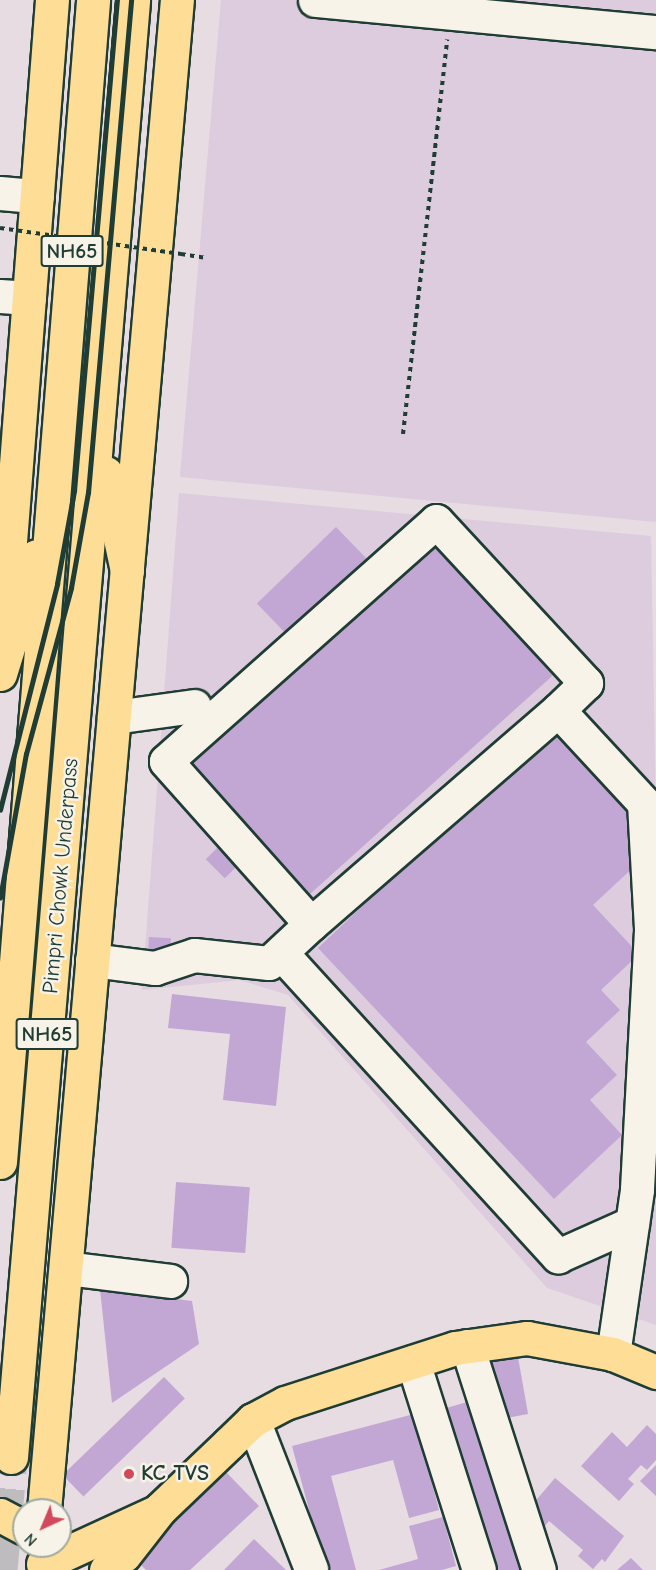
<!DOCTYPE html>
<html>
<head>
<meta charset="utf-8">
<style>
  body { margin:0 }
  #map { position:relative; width:656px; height:1570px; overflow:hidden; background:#e7dce2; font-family:"Comic Neue",sans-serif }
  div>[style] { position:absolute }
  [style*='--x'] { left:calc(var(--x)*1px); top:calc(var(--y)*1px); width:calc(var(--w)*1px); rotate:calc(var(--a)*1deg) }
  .built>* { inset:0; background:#dcccde }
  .building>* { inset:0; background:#c2a7d5; transform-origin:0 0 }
  .highway-tunnel>* { height:33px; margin-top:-16.5px; transform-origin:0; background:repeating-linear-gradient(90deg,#bfbcbf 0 33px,transparent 0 49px) }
  .path>* { height:4px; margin-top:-2px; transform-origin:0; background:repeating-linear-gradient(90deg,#1f3d34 0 4.5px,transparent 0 9px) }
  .roads { filter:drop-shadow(2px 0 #1f3d34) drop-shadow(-2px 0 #1f3d34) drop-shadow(0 2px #1f3d34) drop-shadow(0 -2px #1f3d34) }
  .minor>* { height:33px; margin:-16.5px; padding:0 16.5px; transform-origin:16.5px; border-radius:16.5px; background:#f7f3e8 }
  .major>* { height:33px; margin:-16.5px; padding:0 16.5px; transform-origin:16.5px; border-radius:16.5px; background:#fedd96 }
  .highway>* { height:33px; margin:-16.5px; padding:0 16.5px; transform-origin:16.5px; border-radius:16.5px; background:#fedd96 }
  .rail>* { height:4.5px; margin:-2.25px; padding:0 2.25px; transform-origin:2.25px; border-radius:2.25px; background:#1f3d34 }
  .path-bridge>* { height:4px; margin-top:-2px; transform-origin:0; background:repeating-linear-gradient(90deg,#1f3d34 0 4.5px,transparent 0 9px) }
  .dots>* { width:16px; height:16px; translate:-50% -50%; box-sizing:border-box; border:3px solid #f7f3e8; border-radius:50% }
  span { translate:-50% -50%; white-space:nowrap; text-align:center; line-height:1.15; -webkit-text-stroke:5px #f7f3e8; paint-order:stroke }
  .shield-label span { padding:2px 4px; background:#f7f3e8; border:2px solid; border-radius:4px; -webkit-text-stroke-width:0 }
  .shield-label { font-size:21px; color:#1f3d34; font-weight:700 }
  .street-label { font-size:22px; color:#1f3d34 }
  .poi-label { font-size:22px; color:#1f3d34; font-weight:700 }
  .left { translate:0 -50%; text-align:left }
  .north { position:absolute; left:12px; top:1498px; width:60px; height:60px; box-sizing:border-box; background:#f7f3e8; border:2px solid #a1aaa0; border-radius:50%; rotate:224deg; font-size:16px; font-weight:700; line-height:24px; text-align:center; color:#1f3d34 }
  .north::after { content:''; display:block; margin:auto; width:21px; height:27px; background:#d1495b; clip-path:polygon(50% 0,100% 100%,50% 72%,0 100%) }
</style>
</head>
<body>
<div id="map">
  <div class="built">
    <i style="clip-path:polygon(221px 0,656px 0,656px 522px,180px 477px)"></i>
    <i style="clip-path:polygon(179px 493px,651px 536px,656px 815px,656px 1325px,547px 1288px,288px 995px,240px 980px,142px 990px)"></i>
  </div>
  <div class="building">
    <i style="left:336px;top:527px;width:49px;height:110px;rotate:46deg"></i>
    <i style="left:429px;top:538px;width:185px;height:340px;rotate:48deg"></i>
    <i style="clip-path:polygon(555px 725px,637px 812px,639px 862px,593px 905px,639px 954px,601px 990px,620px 1010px,586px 1042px,617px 1075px,590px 1100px,622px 1135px,554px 1199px,318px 948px)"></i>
    <i style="left:222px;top:843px;width:27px;height:23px;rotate:45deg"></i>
    <i style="left:149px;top:937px;width:22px;height:18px;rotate:3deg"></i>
    <i style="clip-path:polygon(172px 994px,286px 1007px,276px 1106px,223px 1100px,230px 1034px,168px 1028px)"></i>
    <i style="left:176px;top:1182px;width:74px;height:66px;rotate:4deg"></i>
    <i style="clip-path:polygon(100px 1289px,192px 1301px,199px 1344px,112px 1403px)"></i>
    <i style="left:518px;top:1357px;width:58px;height:32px;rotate:80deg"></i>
    <i style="left:164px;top:1377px;width:30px;height:141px;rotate:46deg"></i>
    <i style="left:474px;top:1400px;width:177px;height:35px;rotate:74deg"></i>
    <i style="clip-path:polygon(414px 1414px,439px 1510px,409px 1518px,393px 1460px,331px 1476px,356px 1570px,325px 1570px,292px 1446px)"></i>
    <i style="clip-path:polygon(647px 1425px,656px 1434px,656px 1460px,647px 1470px,641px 1465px,628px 1479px,634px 1484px,619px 1501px,581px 1466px,612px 1432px,627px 1447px)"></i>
    <i style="clip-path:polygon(656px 1465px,656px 1496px,640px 1481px)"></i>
    <i style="clip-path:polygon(226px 1472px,259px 1506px,190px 1570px,146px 1570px,134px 1558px)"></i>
    <i style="clip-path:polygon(555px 1478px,624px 1536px,605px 1562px,602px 1559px,593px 1569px,578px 1556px,583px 1550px,549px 1521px,544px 1527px,526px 1512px)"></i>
    <i style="clip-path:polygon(443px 1517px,456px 1566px,442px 1570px,379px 1570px,418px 1559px,409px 1526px)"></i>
    <i style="clip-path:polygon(254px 1539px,286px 1570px,224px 1570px)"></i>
    <i style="clip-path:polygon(631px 1558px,643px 1570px,617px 1570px)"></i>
  </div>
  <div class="highway-tunnel">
    <i style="--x:1;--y:1570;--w:113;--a:-84.9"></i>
  </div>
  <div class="path">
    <i style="--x:181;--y:254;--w:26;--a:9"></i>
    <i style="--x:403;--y:434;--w:397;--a:-83.6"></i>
  </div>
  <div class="roads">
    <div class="minor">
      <i style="--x:315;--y:0;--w:342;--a:5.4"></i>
      <i style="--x:0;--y:193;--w:37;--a:5"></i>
      <i style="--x:0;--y:296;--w:29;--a:4"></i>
      <i style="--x:114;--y:717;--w:81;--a:-7.8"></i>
      <i style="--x:311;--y:924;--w:327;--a:-40.9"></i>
      <i style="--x:281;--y:953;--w:411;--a:47.6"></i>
      <i style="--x:558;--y:1256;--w:81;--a:-24"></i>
      <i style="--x:92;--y:960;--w:64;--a:7.2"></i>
      <i style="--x:155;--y:968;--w:41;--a:-18.4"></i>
      <i style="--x:194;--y:955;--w:75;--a:6.1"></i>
      <i style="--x:269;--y:963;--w:57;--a:-42.9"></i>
      <i style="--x:311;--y:924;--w:218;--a:-131.7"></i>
      <i style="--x:166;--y:761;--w:361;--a:-41.6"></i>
      <i style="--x:436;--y:521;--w:221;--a:47.2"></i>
      <i style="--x:586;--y:683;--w:39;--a:136"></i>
      <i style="--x:558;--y:710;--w:127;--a:47.2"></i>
      <i style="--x:644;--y:803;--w:127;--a:86.8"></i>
      <i style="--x:651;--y:930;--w:260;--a:93.1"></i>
      <i style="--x:637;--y:1190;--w:166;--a:98.3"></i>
      <i style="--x:66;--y:1268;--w:105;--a:7.1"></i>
      <i style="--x:467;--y:1346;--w:235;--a:72.2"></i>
      <i style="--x:413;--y:1362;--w:218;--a:72.4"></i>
      <i style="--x:253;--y:1420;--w:160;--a:68.7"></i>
    </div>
    <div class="major">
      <i style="--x:2;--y:645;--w:647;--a:-85.57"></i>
      <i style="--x:44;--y:1510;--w:1516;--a:-84.97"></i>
      <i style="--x:0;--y:1515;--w:27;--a:28"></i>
      <i style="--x:43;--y:1564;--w:124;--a:-24.7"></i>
      <i style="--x:106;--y:1570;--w:23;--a:-40"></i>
      <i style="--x:124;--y:1555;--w:58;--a:-52"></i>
      <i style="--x:160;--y:1509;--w:95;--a:-43.7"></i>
      <i style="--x:229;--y:1443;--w:33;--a:-44"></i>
      <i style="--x:253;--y:1420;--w:36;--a:-28"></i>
      <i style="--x:285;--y:1403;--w:179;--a:-17.9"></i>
      <i style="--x:455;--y:1348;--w:73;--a:-7.9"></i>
      <i style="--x:527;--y:1338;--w:87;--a:10.5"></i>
      <i style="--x:613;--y:1354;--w:47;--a:22.7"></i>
    </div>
    <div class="highway">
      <i style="--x:106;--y:473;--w:100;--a:77.9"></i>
      <i style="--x:0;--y:674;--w:123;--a:-73"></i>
      <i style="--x:0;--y:1162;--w:1166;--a:-85.42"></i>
      <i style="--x:11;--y:1457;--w:1462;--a:-85.21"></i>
    </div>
  </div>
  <div class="rail">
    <i style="--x:0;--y:810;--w:233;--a:-75.8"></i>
    <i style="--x:57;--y:584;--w:95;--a:-79.6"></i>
    <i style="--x:74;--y:491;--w:493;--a:-85"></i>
    <i style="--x:0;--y:898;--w:146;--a:-79.8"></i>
    <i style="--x:26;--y:754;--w:172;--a:-74.8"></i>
    <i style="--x:71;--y:588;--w:97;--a:-79.9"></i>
    <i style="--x:88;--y:493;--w:495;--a:-85"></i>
  </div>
  <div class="path-bridge">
    <i style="--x:0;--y:228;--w:183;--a:8.2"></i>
  </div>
  <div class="dots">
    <i style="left:129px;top:1474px;background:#d1495b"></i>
  </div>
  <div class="shield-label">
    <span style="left:72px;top:251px">NH65</span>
    <span style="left:47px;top:1034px">NH65</span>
  </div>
  <div class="street-label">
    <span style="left:61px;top:876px;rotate:-85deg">Pimpri Chowk Underpass</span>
  </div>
  <div class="poi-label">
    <span class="left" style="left:141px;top:1474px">KC TVS</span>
  </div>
  <div class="north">N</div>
</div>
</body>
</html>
